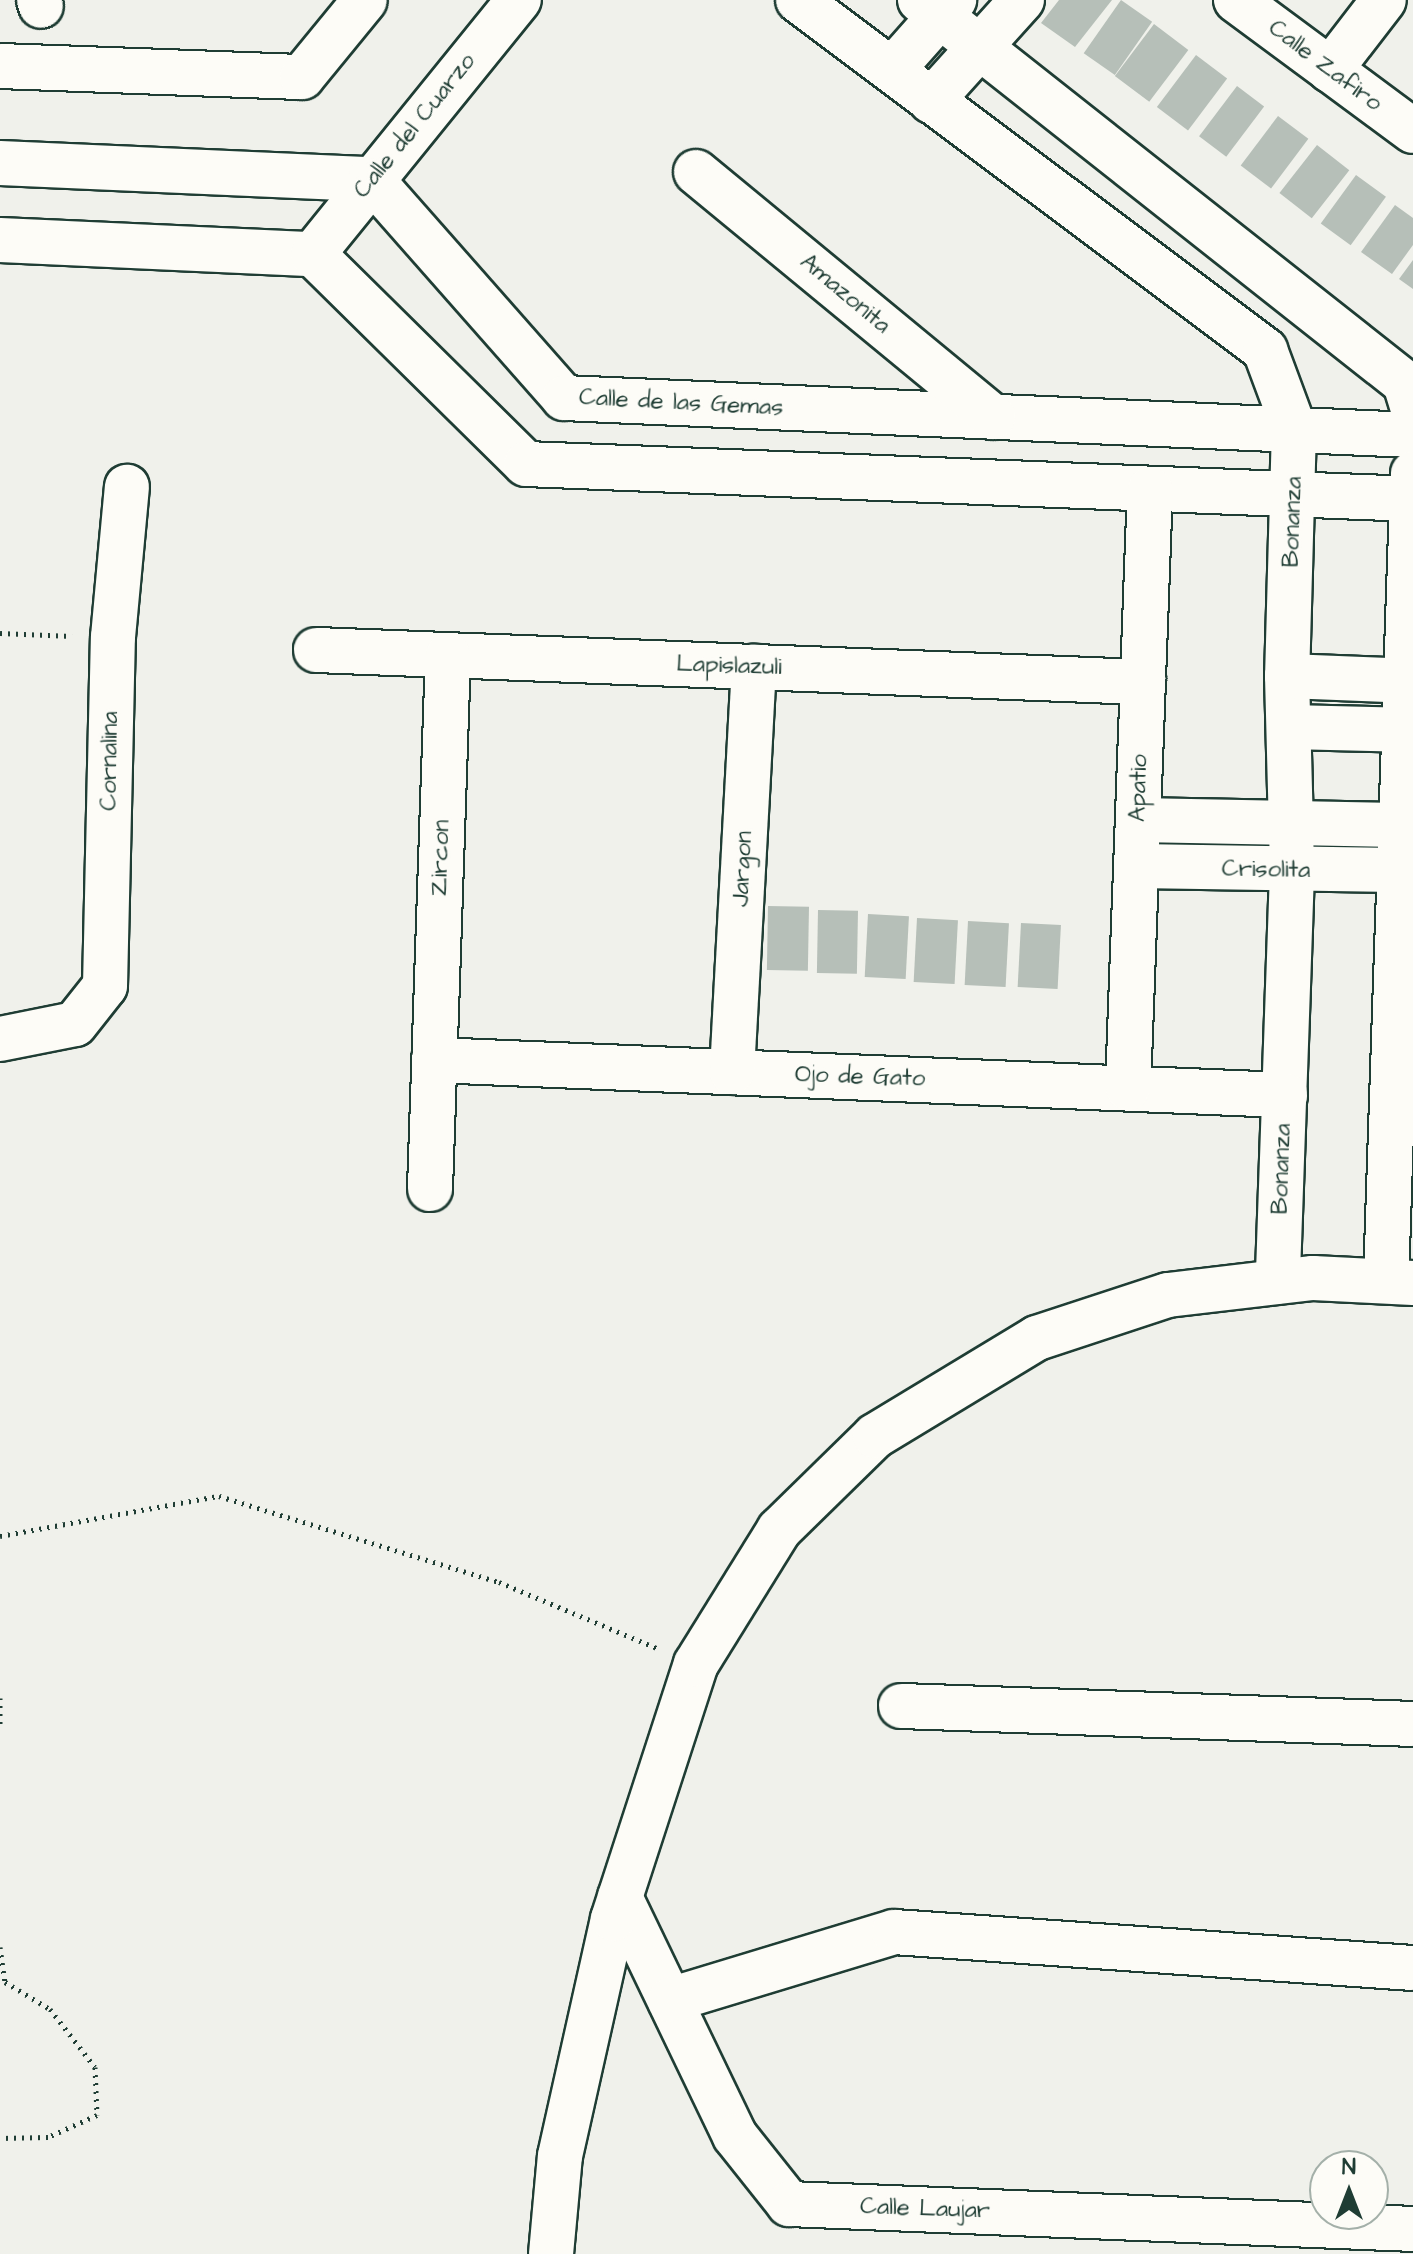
<!DOCTYPE html>
<html>
<head>
<meta charset="utf-8">
<style>
  body { margin:0 }
  #map { position:relative; width:1413px; height:2254px; overflow:hidden; background:#f0f1eb; font-family:"Architects Daughter",sans-serif }
  div>[style] { position:absolute }
  [style*='--x'] { left:calc(var(--x)*1px); top:calc(var(--y)*1px); width:calc(var(--w)*1px); rotate:calc(var(--a)*1deg) }
  .building>* { inset:0; background:#b6bfb8; transform-origin:0 0 }
  .path>* { height:5px; margin-top:-2.5px; transform-origin:0; background:repeating-linear-gradient(90deg,#1f3d34 0 2px,transparent 0 8px) }
  .roads { filter:drop-shadow(2px 0 #1f3d34) drop-shadow(-2px 0 #1f3d34) drop-shadow(0 2px #1f3d34) drop-shadow(0 -2px #1f3d34) }
  .minor>* { height:44px; margin:-22px; padding:0 22px; transform-origin:22px; border-radius:22px; background:#fdfcf7 }
  span { translate:-50% -50%; white-space:nowrap; text-align:center; line-height:1.15; -webkit-text-stroke:6px #fdfcf7; paint-order:stroke }
  .street-label { font-size:24px; color:#1f3d34 }
  .north { position:absolute; left:1309px; top:2150px; width:80px; height:80px; box-sizing:border-box; background:#fdfcf7; border:2px solid #a4b0a9; border-radius:50%; rotate:0deg; font-size:22px; font-weight:700; line-height:32px; text-align:center; color:#1f3d34 }
  .north::after { content:''; display:block; margin:auto; width:28px; height:36px; background:#1f3d34; clip-path:polygon(50% 0,100% 100%,50% 72%,0 100%) }
</style>
</head>
<body>
<div id="map">
  <div class="building">
    <i style="clip-path:polygon(1059px 0,1112px 0,1075px 47px,1041px 23px)"></i>
    <i style="left:1121px;top:0;width:38px;height:65px;rotate:35deg"></i>
    <i style="left:1154px;top:24px;width:43px;height:65px;rotate:37deg"></i>
    <i style="left:1196px;top:55px;width:39px;height:65px;rotate:37deg"></i>
    <i style="left:1237px;top:86px;width:34px;height:63px;rotate:37deg"></i>
    <i style="left:1278px;top:116px;width:38px;height:62px;rotate:37deg"></i>
    <i style="left:1317px;top:145px;width:41px;height:61px;rotate:38deg"></i>
    <i style="left:1356px;top:175px;width:37px;height:60px;rotate:36deg"></i>
    <i style="clip-path:polygon(1395px 205px,1413px 218px,1413px 245px,1392px 274px,1361px 252px)"></i>
    <i style="clip-path:polygon(1413px 260px,1413px 289px,1399px 279px)"></i>
    <i style="left:768px;top:906px;width:41px;height:64px;rotate:1deg"></i>
    <i style="left:818px;top:910px;width:40px;height:63px;rotate:1deg"></i>
    <i style="left:868px;top:914px;width:41px;height:63px;rotate:3deg"></i>
    <i style="left:917px;top:918px;width:41px;height:64px;rotate:3deg"></i>
    <i style="left:968px;top:921px;width:41px;height:64px;rotate:3deg"></i>
    <i style="left:1021px;top:923px;width:40px;height:64px;rotate:3deg"></i>
  </div>
  <div class="path">
    <i style="--x:0;--y:633;--w:72;--a:2.4"></i>
    <i style="--x:0;--y:1536;--w:223;--a:-10.4"></i>
    <i style="--x:219;--y:1496;--w:293;--a:17.1"></i>
    <i style="--x:499;--y:1582;--w:171;--a:22.7"></i>
    <i style="--x:0;--y:1698;--w:27;--a:90"></i>
    <i style="--x:0;--y:1947;--w:35;--a:82"></i>
    <i style="--x:5;--y:1982;--w:52;--a:31"></i>
    <i style="--x:50;--y:2009;--w:73;--a:52.2"></i>
    <i style="--x:95;--y:2067;--w:48;--a:87.6"></i>
    <i style="--x:97;--y:2115;--w:54;--a:155.8"></i>
    <i style="--x:48;--y:2137;--w:48;--a:178.8"></i>
  </div>
  <div class="roads">
    <div class="minor">
      <i style="--x:39;--y:0;--w:6;--a:72"></i>
      <i style="--x:798;--y:0;--w:584;--a:36.85"></i>
      <i style="--x:1265;--y:350;--w:83;--a:69.6"></i>
      <i style="--x:1294;--y:428;--w:248;--a:91.6"></i>
      <i style="--x:1287;--y:676;--w:196;--a:88.5"></i>
      <i style="--x:1292;--y:872;--w:410;--a:92"></i>
      <i style="--x:920;--y:0;--w:618;--a:38.3"></i>
      <i style="--x:1405;--y:383;--w:28;--a:73"></i>
      <i style="--x:1236;--y:0;--w:220;--a:36.5"></i>
      <i style="--x:0;--y:66;--w:302;--a:2.1"></i>
      <i style="--x:302;--y:77;--w:99;--a:-50.7"></i>
      <i style="--x:892;--y:70;--w:94;--a:-48.5"></i>
      <i style="--x:1330;--y:70;--w:88;--a:-52.4"></i>
      <i style="--x:931;--y:101;--w:136;--a:-48"></i>
      <i style="--x:0;--y:163;--w:371;--a:2.5"></i>
      <i style="--x:371;--y:179;--w:292;--a:48.6"></i>
      <i style="--x:564;--y:398;--w:850;--a:2.5"></i>
      <i style="--x:696;--y:172;--w:385;--a:39.5"></i>
      <i style="--x:0;--y:240;--w:313;--a:2.6"></i>
      <i style="--x:313;--y:254;--w:299;--a:44.6"></i>
      <i style="--x:526;--y:464;--w:888;--a:2.26"></i>
      <i style="--x:313;--y:254;--w:327;--a:-51"></i>
      <i style="--x:316;--y:650;--w:828;--a:2.22"></i>
      <i style="--x:1287;--y:676;--w:126;--a:2.3"></i>
      <i style="--x:1289;--y:727;--w:124;--a:1.4"></i>
      <i style="--x:1138;--y:820;--w:259;--a:1.1"></i>
      <i style="--x:1136;--y:866;--w:260;--a:0.9"></i>
      <i style="--x:0;--y:1039;--w:76;--a:-11.3"></i>
      <i style="--x:75;--y:1024;--w:48;--a:-51.7"></i>
      <i style="--x:105;--y:986;--w:349;--a:-88.7"></i>
      <i style="--x:113;--y:637;--w:151;--a:-84.7"></i>
      <i style="--x:434;--y:1060;--w:852;--a:2.36"></i>
      <i style="--x:732;--y:1072;--w:406;--a:-86.9"></i>
      <i style="--x:1128;--y:1088;--w:599;--a:-87.9"></i>
      <i style="--x:430;--y:1189;--w:534;--a:-88.07"></i>
      <i style="--x:1386;--y:1281;--w:808;--a:-88.09"></i>
      <i style="--x:901;--y:1706;--w:512;--a:2.01"></i>
      <i style="--x:620;--y:1897;--w:265;--a:64.3"></i>
      <i style="--x:735;--y:2136;--w:87;--a:51.5"></i>
      <i style="--x:789;--y:2204;--w:625;--a:2.29"></i>
      <i style="--x:670;--y:2000;--w:234;--a:-16.9"></i>
      <i style="--x:894;--y:1932;--w:520;--a:3.97"></i>
      <i style="--x:551;--y:2254;--w:98;--a:-84.8"></i>
      <i style="--x:560;--y:2156;--w:243;--a:-77.4"></i>
      <i style="--x:613;--y:1919;--w:268;--a:-72"></i>
      <i style="--x:696;--y:1664;--w:158;--a:-58.2"></i>
      <i style="--x:779;--y:1530;--w:134;--a:-44.4"></i>
      <i style="--x:875;--y:1436;--w:189;--a:-31.2"></i>
      <i style="--x:1037;--y:1338;--w:138;--a:-18.2"></i>
      <i style="--x:1168;--y:1295;--w:146;--a:-6.7"></i>
      <i style="--x:1313;--y:1278;--w:100;--a:2.9"></i>
    </div>
  </div>
  <div class="street-label">
    <span style="left:1325px;top:66px;rotate:37deg">Calle Zafiro</span>
    <span style="left:415px;top:126px;rotate:-51deg">Calle del Cuarzo</span>
    <span style="left:845px;top:294px;rotate:40deg">Amazonita</span>
    <span style="left:681px;top:403px;rotate:3deg">Calle de las Gemas</span>
    <span style="left:1293px;top:522px;rotate:-88deg">Bonanza</span>
    <span style="left:729px;top:666px;rotate:2deg">Lapislazuli</span>
    <span style="left:110px;top:761px;rotate:-89deg">Cornalina</span>
    <span style="left:1139px;top:788px;rotate:-88deg">Apatio</span>
    <span style="left:441px;top:858px;rotate:-88deg">Zircon</span>
    <span style="left:743px;top:869px;rotate:-87deg">Jargon</span>
    <span style="left:1266px;top:870px;rotate:1deg">Crisolita</span>
    <span style="left:860px;top:1077px;rotate:2deg">Ojo de Gato</span>
    <span style="left:1282px;top:1169px;rotate:-88deg">Bonanza</span>
    <span style="left:925px;top:2209px;rotate:2deg">Calle Laujar</span>
  </div>
  <div class="north">N</div>
</div>
</body>
</html>
